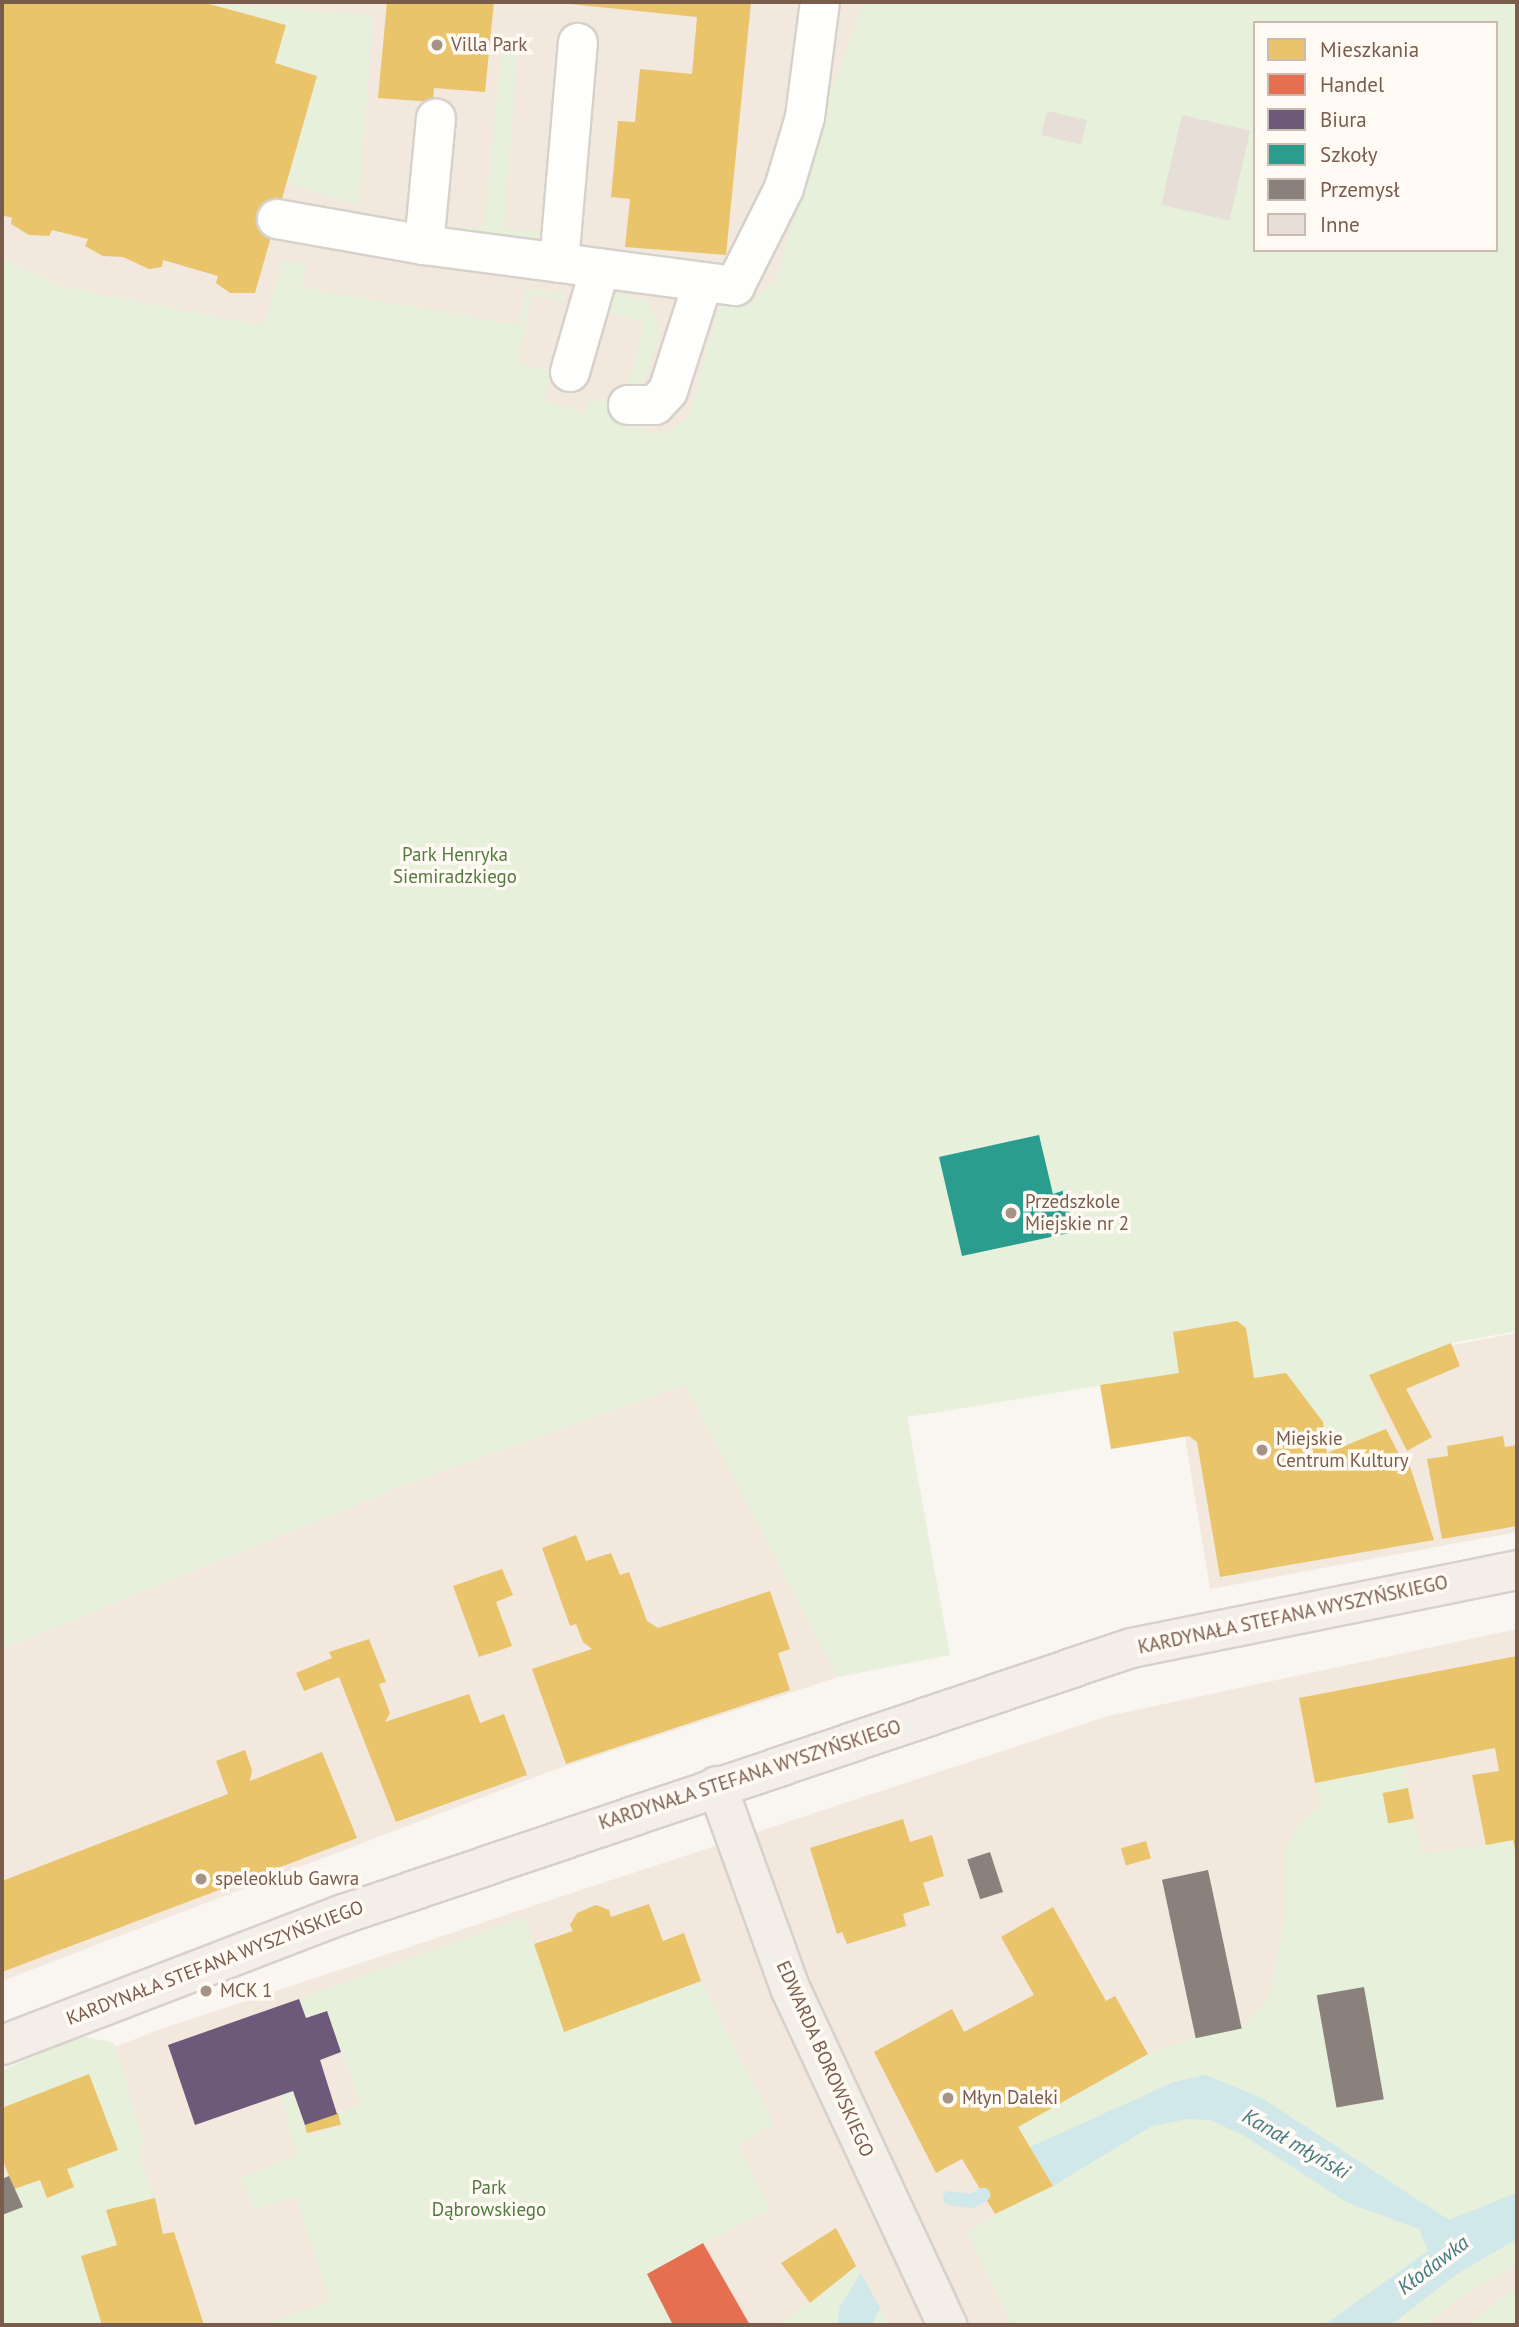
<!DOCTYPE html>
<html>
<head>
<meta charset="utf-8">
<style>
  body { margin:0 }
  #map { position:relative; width:1519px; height:2327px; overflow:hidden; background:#f9f5f0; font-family:"PT Sans",sans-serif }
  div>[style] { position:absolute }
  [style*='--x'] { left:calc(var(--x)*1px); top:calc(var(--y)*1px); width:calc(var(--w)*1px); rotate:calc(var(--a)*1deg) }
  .residential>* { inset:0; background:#f2e8de }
  .green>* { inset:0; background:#e7f0db }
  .water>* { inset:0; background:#d0e8ea }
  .homes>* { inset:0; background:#e9c46a; transform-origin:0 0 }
  .shops>* { inset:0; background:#e76f51 }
  .offices>* { inset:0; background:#6d597a }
  .schools>* { inset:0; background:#2a9d8f }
  .industry>* { inset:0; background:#8a817c; transform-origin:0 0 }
  .stream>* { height:14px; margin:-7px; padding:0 7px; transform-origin:7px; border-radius:7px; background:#d0e8ea }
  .building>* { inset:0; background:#e6ded7; transform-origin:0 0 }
  .roads { filter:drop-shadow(2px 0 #d7d1cb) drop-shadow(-2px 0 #d7d1cb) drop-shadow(0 2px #d7d1cb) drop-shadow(0 -2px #d7d1cb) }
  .minor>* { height:38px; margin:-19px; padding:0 19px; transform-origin:19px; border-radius:19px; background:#fefefd }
  .major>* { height:38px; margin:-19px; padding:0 19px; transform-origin:19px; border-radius:19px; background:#f3eee8 }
  .dots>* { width:19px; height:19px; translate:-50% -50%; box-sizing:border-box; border:4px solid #fffaf3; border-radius:50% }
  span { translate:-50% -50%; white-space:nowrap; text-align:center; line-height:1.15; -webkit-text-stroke:7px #fffaf3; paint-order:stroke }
  .poi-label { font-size:19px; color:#7a5c4d }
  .left { translate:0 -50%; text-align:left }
  .park-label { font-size:19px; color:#537a41 }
  .street-label { font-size:19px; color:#7a5c4d }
  .water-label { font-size:21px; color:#437c86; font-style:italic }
  .frame { position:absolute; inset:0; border:4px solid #7a5c4d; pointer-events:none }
  .legend { position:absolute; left:1253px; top:21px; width:245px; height:231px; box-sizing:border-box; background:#fffaf3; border:2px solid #cabbb1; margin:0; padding:9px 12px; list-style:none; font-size:21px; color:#7a5c4d }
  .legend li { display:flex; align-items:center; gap:14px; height:35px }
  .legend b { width:35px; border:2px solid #cabbb1 }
</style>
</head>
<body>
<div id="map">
  <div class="residential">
    <i style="clip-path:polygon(2px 2px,874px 2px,763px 493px,209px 317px,60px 286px,2px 258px)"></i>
    <i style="clip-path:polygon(1162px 1297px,1405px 1354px,1517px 1333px,1517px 1532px,1210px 1589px)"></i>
    <i style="clip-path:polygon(690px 1383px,838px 1677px,551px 1771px,2px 1981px,2px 1649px,413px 1482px)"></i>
    <i style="clip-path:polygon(1517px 1629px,1517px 2325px,2px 2325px,2px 2092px,158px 2030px,1108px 1716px)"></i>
  </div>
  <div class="green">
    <i style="clip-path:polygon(203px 2px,373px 15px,359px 205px,287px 183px,317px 76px,275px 63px,286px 25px)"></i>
    <i style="clip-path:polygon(evenodd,864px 2px,1517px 2px,1517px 1331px,1451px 1343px,1370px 1375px,1386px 1429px,1327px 1453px,1254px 1378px,1246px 1328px,1237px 1321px,1173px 1332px,1179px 1373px,907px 1417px,950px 1655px,838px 1677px,685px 1385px,413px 1482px,2px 1649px,2px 258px,60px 286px,264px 326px,283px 260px,306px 263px,302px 287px,519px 325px,526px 289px,561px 293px,567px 301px,532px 294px,517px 364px,552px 371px,544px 401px,585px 413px,590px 398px,622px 406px,645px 323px,610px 313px,614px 293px,648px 301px,661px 329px,646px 380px,630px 390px,621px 422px,653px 434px,672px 431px,689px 414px,721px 300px,749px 303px,776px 280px,832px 88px,864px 2px,1255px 23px,1496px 23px,1496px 250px,1255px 250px,1255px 23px)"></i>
    <i style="clip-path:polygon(503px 36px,519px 36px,504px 229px,541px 232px,537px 245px,450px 233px,445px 228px,484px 227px)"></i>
    <i style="clip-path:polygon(evenodd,1403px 1766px,1422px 1854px,1513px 1840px,1517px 1863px,1517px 2193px,1450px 2220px,1205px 2075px,1174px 2082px,1030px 2147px,1018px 2127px,1148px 2054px,1195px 2037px,1241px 2028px,1269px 1998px,1286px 1916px,1285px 1850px,1301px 1821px,1321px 1806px,1315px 1783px,1403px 1766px,1363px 1988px,1329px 2061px,1317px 1996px,1363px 1988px)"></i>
    <i style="clip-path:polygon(525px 1917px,564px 2032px,701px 1981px,774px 2124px,738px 2145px,770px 2209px,647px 2274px,673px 2325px,264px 2325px,330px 2301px,296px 2197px,254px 2210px,242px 2177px,297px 2156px,281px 2095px,293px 2091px,310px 2136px,341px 2125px,338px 2113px,361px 2105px,327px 2011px,306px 2018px,299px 1999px)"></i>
    <i style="clip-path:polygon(82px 2036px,114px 2043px,143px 2139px,140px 2159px,155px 2198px,107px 2210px,117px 2245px,81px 2256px,102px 2325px,2px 2325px,2px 2215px,23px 2207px,15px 2189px,40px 2180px,47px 2198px,73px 2187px,67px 2169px,118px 2150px,89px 2074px,2px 2108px,2px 2070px)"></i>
    <i style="clip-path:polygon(1187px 2119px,1210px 2120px,1243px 2135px,1348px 2203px,1419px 2229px,1429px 2251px,1324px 2325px,1012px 2325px,967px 2232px,1152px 2126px)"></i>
    <i style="clip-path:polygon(1517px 2239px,1517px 2265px,1471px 2290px,1427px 2325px,1391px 2325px,1457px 2274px)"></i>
    <i style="clip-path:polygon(856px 2266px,889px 2325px,777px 2325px,810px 2303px)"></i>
    <i style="clip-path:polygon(1517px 2288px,1517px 2325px,1468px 2325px,1506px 2294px)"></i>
  </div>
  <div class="water">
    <i style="clip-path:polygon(1205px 2075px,1262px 2098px,1449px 2220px,1517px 2193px,1517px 2239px,1457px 2274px,1391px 2325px,1324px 2325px,1428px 2251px,1419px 2229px,1348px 2203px,1243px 2135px,1210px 2120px,1187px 2119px,1152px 2126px,1053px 2186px,1030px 2147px,1174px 2082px)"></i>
    <i style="clip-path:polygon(861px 2273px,880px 2308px,872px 2325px,837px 2325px,840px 2306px)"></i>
  </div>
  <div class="homes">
    <i style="clip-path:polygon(2px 2px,202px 2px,286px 25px,275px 63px,317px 76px,255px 293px,230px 293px,216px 283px,218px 276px,163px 260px,162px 267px,149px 269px,123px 257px,103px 256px,85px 246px,88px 239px,52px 230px,49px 236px,29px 235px,11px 224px,12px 218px,2px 215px)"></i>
    <i style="clip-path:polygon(387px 2px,494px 2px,485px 92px,434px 88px,433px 102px,378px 98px)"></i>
    <i style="clip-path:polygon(550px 2px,751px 2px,726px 255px,625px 247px,630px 199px,611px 197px,618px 121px,635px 122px,640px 69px,692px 74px,697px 17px)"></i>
    <i style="clip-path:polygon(1237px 1321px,1246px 1328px,1254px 1378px,1286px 1373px,1323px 1422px,1327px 1453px,1386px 1429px,1400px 1456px,1406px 1454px,1434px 1540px,1220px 1577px,1197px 1442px,1189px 1436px,1111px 1449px,1100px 1385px,1179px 1373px,1173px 1332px)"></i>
    <i style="clip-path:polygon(1451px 1343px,1460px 1366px,1406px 1389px,1432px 1437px,1407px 1451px,1369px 1375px)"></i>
    <i style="clip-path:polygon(1503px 1436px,1505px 1447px,1517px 1445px,1517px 1526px,1442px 1539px,1427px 1459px,1448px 1456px,1447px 1446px)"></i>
    <i style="clip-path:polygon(576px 1535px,586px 1561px,611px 1553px,620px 1575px,629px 1572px,647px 1621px,658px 1628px,770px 1591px,790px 1649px,778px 1653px,790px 1690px,566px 1764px,532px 1669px,592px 1649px,583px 1642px,576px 1624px,570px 1626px,542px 1548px)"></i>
    <i style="clip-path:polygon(502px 1569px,513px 1595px,496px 1602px,512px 1646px,479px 1657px,453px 1586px)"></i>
    <i style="clip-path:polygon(369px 1639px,386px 1682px,379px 1684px,390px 1713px,385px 1722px,469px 1694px,480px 1723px,504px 1714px,527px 1775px,396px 1822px,339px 1677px,304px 1691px,296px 1673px,332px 1658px,329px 1652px)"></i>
    <i style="clip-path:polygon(1517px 1656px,1517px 1858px,1513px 1840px,1486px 1845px,1472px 1775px,1499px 1771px,1495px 1748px,1315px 1783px,1299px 1698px)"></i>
    <i style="clip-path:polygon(245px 1750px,252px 1770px,250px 1781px,322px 1752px,357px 1838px,2px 1972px,2px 1881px,228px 1794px,216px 1761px)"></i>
    <i style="left:1408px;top:1788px;width:31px;height:26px;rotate:79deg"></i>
    <i style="clip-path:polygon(903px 1819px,910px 1842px,932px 1835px,944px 1876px,923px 1883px,930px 1905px,903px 1914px,906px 1926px,847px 1944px,842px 1932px,837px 1934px,810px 1848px)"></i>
    <i style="left:1146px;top:1841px;width:18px;height:26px;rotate:74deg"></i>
    <i style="clip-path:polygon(649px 1904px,663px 1941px,684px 1933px,701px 1981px,564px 2032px,534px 1944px,573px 1931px,570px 1925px,577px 1913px,596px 1905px,609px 1910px,611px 1917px)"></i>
    <i style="clip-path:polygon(1053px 1907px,1106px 2001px,1115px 1996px,1148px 2054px,1018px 2127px,1053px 2186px,995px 2214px,962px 2159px,936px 2173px,874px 2052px,952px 2009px,964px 2032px,1034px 1995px,1001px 1937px)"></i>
    <i style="clip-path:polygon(89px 2074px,118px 2150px,67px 2169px,74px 2187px,47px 2198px,40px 2180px,14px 2189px,2px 2158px,2px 2108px)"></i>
    <i style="left:338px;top:2113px;width:12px;height:35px;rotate:76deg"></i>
    <i style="clip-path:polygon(155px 2198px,163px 2234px,174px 2232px,204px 2325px,102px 2325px,81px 2256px,117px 2245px,106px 2210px)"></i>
    <i style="clip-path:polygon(836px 2228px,856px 2266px,810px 2303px,781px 2263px)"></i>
  </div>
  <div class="shops">
    <i style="clip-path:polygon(703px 2243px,750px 2325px,673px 2325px,647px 2274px)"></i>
  </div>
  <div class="offices">
    <i style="clip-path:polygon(299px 1999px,306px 2018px,327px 2011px,341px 2052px,320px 2060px,337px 2114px,305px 2125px,293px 2091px,195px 2125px,168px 2045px)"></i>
  </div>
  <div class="schools">
    <i style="clip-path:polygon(1039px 1135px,1053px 1194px,1065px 1190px,1074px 1232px,962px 1256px,939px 1157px)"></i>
  </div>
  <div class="industry">
    <i style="left:990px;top:1852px;width:42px;height:24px;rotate:72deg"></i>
    <i style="left:1208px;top:1870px;width:162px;height:47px;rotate:78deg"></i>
    <i style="left:1364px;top:1987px;width:114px;height:48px;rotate:80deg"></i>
    <i style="clip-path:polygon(9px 2176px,23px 2207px,2px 2215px,2px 2179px)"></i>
  </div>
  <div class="stream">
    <i style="--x:950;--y:2198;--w:22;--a:8"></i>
    <i style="--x:972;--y:2201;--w:13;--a:-29"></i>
  </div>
  <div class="building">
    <i style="left:1047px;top:111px;width:41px;height:25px;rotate:13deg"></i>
    <i style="left:1182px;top:115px;width:70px;height:92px;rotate:13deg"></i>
  </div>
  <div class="roads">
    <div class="minor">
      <i style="--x:277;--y:219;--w:149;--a:10"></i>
      <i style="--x:424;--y:245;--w:314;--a:7.5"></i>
      <i style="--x:735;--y:286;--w:110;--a:-63.4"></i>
      <i style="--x:784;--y:188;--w:74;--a:-73.5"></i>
      <i style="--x:805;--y:117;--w:116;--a:-82.6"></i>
      <i style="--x:424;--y:245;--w:127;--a:-84.6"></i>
      <i style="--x:559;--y:263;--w:221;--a:-85.1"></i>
      <i style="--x:570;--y:372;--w:108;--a:-73.9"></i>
      <i style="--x:628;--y:405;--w:27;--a:0"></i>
      <i style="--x:655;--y:405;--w:19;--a:-47"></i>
      <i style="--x:668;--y:391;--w:114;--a:-72.2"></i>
    </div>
    <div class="major">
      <i style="--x:717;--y:1786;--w:217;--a:70.1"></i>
      <i style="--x:791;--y:1990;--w:370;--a:65"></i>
      <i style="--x:2;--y:2045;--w:366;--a:-21"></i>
      <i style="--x:344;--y:1914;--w:831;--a:-18.67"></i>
      <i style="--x:1131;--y:1648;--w:394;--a:-11.4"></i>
    </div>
  </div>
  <div class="dots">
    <i style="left:437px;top:45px;background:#a69286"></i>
    <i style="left:1011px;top:1213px;background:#a69286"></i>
    <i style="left:1262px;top:1450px;background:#a69286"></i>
    <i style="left:201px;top:1879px;background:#a69286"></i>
    <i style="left:206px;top:1991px;background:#a69286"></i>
    <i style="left:948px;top:2098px;background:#a69286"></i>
  </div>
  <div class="poi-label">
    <span class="left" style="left:451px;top:45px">Villa Park</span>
    <span class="left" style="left:1025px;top:1213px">Przedszkole<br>Miejskie nr 2</span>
    <span class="left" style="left:1276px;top:1450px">Miejskie<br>Centrum Kultury</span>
    <span class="left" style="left:215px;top:1879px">speleoklub Gawra</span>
    <span class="left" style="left:220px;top:1991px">MCK 1</span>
    <span class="left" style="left:962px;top:2098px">Młyn Daleki</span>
  </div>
  <div class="park-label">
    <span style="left:455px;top:866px">Park Henryka<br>Siemiradzkiego</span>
    <span style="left:489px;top:2199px">Park<br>Dąbrowskiego</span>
  </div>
  <div class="street-label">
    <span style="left:1293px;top:1615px;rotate:-12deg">KARDYNAŁA STEFANA WYSZYŃSKIEGO</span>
    <span style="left:750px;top:1775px;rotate:-18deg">KARDYNAŁA STEFANA WYSZYŃSKIEGO</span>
    <span style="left:215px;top:1963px;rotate:-21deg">KARDYNAŁA STEFANA WYSZYŃSKIEGO</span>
    <span style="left:825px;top:2059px;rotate:66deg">EDWARDA BOROWSKIEGO</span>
  </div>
  <div class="water-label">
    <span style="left:1296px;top:2144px;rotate:30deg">Kanał młyński</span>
    <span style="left:1433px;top:2265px;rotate:-37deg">Kłodawka</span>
  </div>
  <div class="frame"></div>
  <ul class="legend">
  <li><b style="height:19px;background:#e9c46a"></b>Mieszkania</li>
  <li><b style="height:19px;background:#e76f51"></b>Handel</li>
  <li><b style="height:19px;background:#6d597a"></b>Biura</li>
  <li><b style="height:19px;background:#2a9d8f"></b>Szkoły</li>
  <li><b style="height:19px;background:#8a817c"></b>Przemysł</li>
  <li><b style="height:19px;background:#e6ded7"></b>Inne</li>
  </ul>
</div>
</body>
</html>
